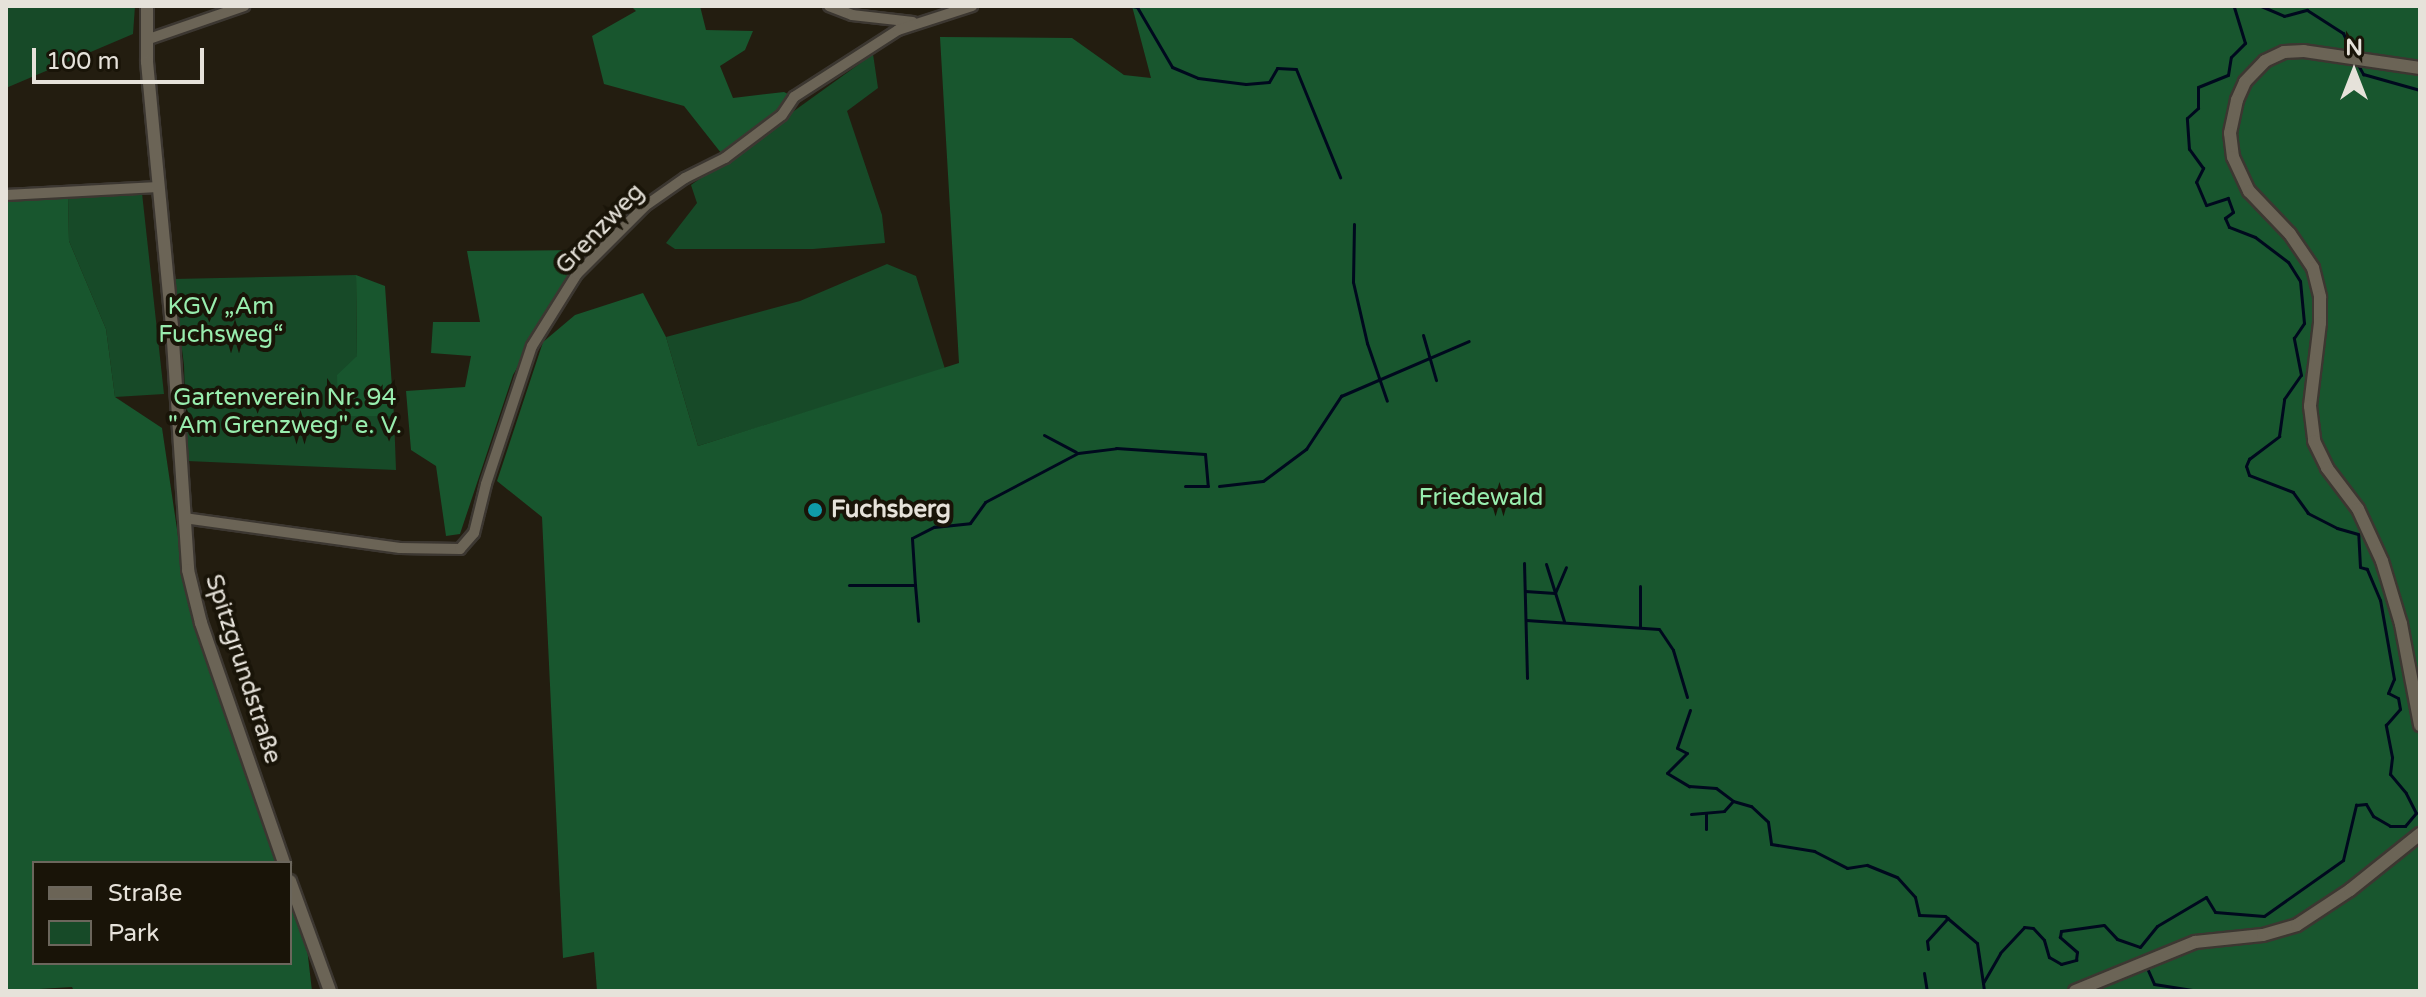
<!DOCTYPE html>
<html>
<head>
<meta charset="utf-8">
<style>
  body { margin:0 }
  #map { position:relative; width:2426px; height:997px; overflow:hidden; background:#231d10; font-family:"Varela Round",sans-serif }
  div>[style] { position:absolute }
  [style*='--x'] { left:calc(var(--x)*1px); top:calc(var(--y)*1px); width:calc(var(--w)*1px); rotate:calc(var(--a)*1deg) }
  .green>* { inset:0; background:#174a28 }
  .forest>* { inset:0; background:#18562e }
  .stream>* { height:3px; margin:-1.5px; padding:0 1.5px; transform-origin:1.5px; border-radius:1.5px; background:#00091e }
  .roads { filter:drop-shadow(2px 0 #3c3731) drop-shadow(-2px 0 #3c3731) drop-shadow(0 2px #3c3731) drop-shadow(0 -2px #3c3731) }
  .minor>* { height:10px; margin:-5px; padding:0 5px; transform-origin:5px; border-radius:5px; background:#6b6456 }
  .tertiary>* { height:12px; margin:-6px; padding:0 6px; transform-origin:6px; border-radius:6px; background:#6b6456 }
  .dots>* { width:22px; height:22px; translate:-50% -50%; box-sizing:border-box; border:4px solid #191408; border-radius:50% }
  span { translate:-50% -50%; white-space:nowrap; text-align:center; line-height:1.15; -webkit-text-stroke:8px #191408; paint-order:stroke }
  .street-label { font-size:24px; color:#e6e2da }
  .park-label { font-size:24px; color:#98edae }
  .poi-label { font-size:24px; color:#e6e2da; font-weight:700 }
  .left { translate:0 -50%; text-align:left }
  .frame { position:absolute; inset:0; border:8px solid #e6e2da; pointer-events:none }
  .legend { position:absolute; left:32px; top:861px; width:260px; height:104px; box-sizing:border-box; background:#191408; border:2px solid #6b665c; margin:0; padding:10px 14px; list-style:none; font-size:24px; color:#e6e2da }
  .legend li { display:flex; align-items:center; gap:16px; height:40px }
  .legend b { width:40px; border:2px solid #6b665c }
  .north { position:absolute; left:2314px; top:32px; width:80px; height:80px; -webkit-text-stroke:6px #191408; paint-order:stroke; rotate:0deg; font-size:22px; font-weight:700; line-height:32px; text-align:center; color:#e6e2da }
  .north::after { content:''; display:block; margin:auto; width:28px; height:36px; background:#e6e2da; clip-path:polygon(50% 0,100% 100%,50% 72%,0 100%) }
  .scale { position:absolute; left:32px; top:48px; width:172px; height:36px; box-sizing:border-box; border:4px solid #e6e2da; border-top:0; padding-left:10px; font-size:24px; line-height:28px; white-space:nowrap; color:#e6e2da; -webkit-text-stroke:6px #191408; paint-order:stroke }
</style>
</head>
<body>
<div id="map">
  <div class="green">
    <i style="clip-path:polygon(6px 6px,135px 6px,133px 34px,6px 88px)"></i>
    <i style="clip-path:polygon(873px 54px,878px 88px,847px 111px,882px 215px,885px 243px,813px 249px,675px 249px,666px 243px,697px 203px,691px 185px)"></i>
    <i style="clip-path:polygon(142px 193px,164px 394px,115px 397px,106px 329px,69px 241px,68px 198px)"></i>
    <i style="clip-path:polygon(887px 264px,916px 276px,945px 369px,698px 446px,666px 337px,800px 301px)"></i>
    <i style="clip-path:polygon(356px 275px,357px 356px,338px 416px,394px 416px,396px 470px,187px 461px,184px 365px,173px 279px)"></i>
  </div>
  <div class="forest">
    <i style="clip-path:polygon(631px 6px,700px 6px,706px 30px,753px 31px,745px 50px,720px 66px,733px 98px,784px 92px,794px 97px,782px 115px,725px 158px,684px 106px,604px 84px,592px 36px,636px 11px)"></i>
    <i style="clip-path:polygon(1132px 6px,2420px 6px,2420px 991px,597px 991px,594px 952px,563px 958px,542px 517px,497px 481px,543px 342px,575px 315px,643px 293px,666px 337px,698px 446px,959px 363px,940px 37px,1072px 38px,1124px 75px,1151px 78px)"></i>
    <i style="clip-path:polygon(68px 198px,69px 241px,106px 329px,115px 397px,162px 428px,185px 583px,279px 863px,34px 863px,34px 963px,290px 963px,290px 896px,307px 948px,312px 991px,74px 991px,72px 987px,6px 991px,6px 200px)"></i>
    <i style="clip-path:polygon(584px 250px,513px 375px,460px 534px,446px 536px,436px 466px,411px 450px,406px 391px,465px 387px,471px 356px,431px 353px,433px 322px,480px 322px,467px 251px)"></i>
    <i style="clip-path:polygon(356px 275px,385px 286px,394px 416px,338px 416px,337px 375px,357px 356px)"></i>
  </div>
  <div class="stream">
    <i style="--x:1132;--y:6;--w:5;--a:11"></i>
    <i style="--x:1137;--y:7;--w:69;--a:59.7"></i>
    <i style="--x:1172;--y:67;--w:28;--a:23"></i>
    <i style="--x:1198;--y:78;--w:48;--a:7.1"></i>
    <i style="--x:1246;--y:84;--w:23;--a:-5"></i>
    <i style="--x:1269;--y:82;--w:16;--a:-60"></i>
    <i style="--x:1277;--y:68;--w:19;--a:3"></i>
    <i style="--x:1296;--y:69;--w:117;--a:67.8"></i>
    <i style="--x:2261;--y:6;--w:25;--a:23"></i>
    <i style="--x:2284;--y:16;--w:24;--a:-15"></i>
    <i style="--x:2307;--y:10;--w:43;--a:32.6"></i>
    <i style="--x:2343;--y:33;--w:21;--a:65"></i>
    <i style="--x:2357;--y:63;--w:13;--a:61"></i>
    <i style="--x:2363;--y:74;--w:59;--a:15.7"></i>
    <i style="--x:1354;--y:224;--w:58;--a:91"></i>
    <i style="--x:1353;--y:282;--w:63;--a:77.1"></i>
    <i style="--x:1367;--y:343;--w:61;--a:71"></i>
    <i style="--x:1423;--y:335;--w:47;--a:73.9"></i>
    <i style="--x:1044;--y:435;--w:36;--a:28"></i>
    <i style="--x:1219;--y:486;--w:44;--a:-6.5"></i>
    <i style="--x:1263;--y:481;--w:54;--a:-36.7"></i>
    <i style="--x:1306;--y:449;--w:64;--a:-56.6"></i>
    <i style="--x:1341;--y:396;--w:139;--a:-23.3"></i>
    <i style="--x:1524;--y:563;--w:115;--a:88.5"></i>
    <i style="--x:1546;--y:564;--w:60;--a:72.5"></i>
    <i style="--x:849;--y:585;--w:66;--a:0"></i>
    <i style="--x:915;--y:585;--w:47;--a:-93.7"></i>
    <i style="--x:912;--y:538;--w:25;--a:-27"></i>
    <i style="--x:934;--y:527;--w:36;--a:-6"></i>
    <i style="--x:970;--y:523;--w:26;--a:-54"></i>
    <i style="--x:985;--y:502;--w:105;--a:-27.8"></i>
    <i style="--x:1078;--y:453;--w:38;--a:-7"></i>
    <i style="--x:1116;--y:448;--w:89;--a:3.9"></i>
    <i style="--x:1205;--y:454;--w:32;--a:85"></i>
    <i style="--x:1208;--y:486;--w:23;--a:180"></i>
    <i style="--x:915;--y:585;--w:36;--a:85"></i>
    <i style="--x:1640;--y:586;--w:40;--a:90"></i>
    <i style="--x:1525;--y:591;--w:30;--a:4"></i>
    <i style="--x:1555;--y:593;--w:28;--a:-67"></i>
    <i style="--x:1526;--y:620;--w:133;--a:3.9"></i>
    <i style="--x:1659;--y:629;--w:25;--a:56"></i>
    <i style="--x:1673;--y:650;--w:49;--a:73.4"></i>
    <i style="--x:1690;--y:710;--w:40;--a:108.9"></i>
    <i style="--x:1677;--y:748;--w:11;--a:27"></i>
    <i style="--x:1687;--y:753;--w:28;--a:135"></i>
    <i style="--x:1667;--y:773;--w:26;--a:31"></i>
    <i style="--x:1689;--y:786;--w:27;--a:4"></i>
    <i style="--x:1716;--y:788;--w:21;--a:37"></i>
    <i style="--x:1733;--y:801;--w:19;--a:16"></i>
    <i style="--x:1751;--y:806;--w:23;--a:43"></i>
    <i style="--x:1768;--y:822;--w:22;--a:82"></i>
    <i style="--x:1771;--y:844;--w:44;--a:9.2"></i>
    <i style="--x:1814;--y:851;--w:37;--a:27"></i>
    <i style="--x:1847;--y:868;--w:20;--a:-9"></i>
    <i style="--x:1867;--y:865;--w:32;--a:22"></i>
    <i style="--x:1897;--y:877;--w:27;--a:48"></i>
    <i style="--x:1915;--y:897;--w:18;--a:77"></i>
    <i style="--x:1919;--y:915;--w:26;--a:2"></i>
    <i style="--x:1945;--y:916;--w:42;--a:40.2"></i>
    <i style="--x:1977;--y:943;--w:40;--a:81.5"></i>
    <i style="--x:1706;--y:813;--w:16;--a:90"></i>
    <i style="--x:1691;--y:814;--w:33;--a:-5"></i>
    <i style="--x:1724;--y:811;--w:13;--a:-48"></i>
    <i style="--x:1928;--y:949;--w:8;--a:-97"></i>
    <i style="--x:1927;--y:941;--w:31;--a:-48"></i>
    <i style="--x:2147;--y:968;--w:17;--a:66"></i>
    <i style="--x:2154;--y:984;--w:45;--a:9"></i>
    <i style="--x:1924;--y:973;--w:18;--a:81"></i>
    <i style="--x:1984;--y:991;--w:8;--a:-97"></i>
    <i style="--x:1983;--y:983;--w:34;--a:-60"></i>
    <i style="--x:2000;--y:953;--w:35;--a:-47"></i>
    <i style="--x:2024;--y:927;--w:9;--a:6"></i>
    <i style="--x:2033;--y:928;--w:16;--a:47"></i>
    <i style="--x:2044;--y:940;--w:18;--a:74"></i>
    <i style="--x:2049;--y:957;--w:14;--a:30"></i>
    <i style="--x:2061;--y:964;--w:16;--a:-15"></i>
    <i style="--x:2076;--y:960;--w:8;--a:-83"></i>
    <i style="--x:2077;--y:952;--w:23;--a:-139"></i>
    <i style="--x:2060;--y:937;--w:6;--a:-81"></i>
    <i style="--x:2061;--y:931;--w:43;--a:-7.9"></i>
    <i style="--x:2104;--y:925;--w:19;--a:47"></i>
    <i style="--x:2117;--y:939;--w:24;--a:19"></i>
    <i style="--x:2140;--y:947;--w:27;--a:-51"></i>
    <i style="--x:2157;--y:926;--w:57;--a:-30.6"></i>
    <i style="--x:2206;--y:897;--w:17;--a:59"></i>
    <i style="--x:2215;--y:912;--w:49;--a:4.7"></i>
    <i style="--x:2264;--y:916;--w:97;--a:-35.3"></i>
    <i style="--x:2343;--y:860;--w:57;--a:-76.7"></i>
    <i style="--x:2356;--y:805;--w:10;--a:-6"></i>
    <i style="--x:2366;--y:804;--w:14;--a:60"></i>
    <i style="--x:2373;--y:816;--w:20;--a:30"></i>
    <i style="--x:2390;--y:826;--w:15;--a:0"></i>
    <i style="--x:2405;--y:826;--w:17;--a:-50"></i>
    <i style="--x:2416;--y:813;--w:22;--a:-117"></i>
    <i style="--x:2406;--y:793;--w:25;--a:-130"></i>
    <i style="--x:2390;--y:774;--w:17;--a:-83"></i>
    <i style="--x:2392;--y:757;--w:33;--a:-101"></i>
    <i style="--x:2386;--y:725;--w:21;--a:-49"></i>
    <i style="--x:2400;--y:709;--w:11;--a:-100"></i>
    <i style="--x:2398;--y:698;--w:11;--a:-153"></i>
    <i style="--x:2388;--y:693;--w:15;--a:-67"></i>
    <i style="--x:2394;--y:679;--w:80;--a:-100"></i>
    <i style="--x:2380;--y:600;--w:34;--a:-113"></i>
    <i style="--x:2367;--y:569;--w:7;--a:-164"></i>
    <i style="--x:2360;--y:567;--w:33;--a:-93"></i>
    <i style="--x:2358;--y:534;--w:22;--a:-164"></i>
    <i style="--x:2337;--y:528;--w:33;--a:-153"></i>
    <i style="--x:2308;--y:513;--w:26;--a:-126"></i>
    <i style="--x:2293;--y:492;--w:47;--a:-158.9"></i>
    <i style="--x:2249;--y:475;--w:9;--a:-108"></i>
    <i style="--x:2246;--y:466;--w:8;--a:-67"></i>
    <i style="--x:2249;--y:459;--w:38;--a:-37"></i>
    <i style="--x:2279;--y:436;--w:37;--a:-82"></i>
    <i style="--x:2284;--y:399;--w:29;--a:-55"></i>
    <i style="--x:2301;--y:375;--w:38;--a:-101"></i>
    <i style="--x:2294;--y:338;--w:18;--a:-56"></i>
    <i style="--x:2304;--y:323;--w:42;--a:-95.4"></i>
    <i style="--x:2300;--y:281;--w:22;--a:-122"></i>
    <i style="--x:2288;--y:262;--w:41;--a:-142.9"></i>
    <i style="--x:2255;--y:237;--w:28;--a:-159"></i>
    <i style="--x:2229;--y:227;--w:10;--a:-114"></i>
    <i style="--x:2225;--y:218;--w:10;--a:-37"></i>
    <i style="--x:2233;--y:212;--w:15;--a:-110"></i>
    <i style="--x:2228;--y:198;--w:23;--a:162"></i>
    <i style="--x:2206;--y:205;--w:25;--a:-113"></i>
    <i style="--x:2196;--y:182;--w:16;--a:-63"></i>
    <i style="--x:2203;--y:168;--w:24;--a:-126"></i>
    <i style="--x:2189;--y:149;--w:31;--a:-94"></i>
    <i style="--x:2187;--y:118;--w:15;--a:-42"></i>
    <i style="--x:2198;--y:108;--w:21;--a:-90"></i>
    <i style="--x:2198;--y:87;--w:32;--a:-22"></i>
    <i style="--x:2228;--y:75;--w:18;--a:-81"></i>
    <i style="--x:2231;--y:57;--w:20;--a:-45"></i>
    <i style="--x:2245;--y:43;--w:39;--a:-107"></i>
  </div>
  <div class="roads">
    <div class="minor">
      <i style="--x:829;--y:6;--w:25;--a:21"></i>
      <i style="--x:852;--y:15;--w:61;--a:6.5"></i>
      <i style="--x:146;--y:40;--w:104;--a:-19.1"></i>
      <i style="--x:6;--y:195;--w:152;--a:-3"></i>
      <i style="--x:184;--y:518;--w:218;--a:7.9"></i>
      <i style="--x:400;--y:548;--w:60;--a:1"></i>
      <i style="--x:460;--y:549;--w:21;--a:-49"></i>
      <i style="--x:474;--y:533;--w:50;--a:-76.2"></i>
      <i style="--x:486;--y:484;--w:145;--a:-71.6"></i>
      <i style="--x:532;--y:346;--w:85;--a:-58"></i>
      <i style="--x:577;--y:274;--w:96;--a:-45"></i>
      <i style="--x:645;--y:206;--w:49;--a:-35"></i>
      <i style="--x:685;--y:178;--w:45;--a:-26.6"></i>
      <i style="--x:725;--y:158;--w:71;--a:-37"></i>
      <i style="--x:782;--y:115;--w:22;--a:-56"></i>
      <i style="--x:794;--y:97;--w:124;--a:-32.8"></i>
      <i style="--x:898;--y:30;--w:78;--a:-18"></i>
    </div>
    <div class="tertiary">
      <i style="--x:147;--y:6;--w:56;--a:90"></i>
      <i style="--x:147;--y:62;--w:265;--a:84.6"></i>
      <i style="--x:172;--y:326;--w:245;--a:86.2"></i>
      <i style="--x:188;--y:570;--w:55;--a:76.2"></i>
      <i style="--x:201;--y:623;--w:254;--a:70.9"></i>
      <i style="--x:2420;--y:68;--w:117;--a:-171.7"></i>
      <i style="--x:2304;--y:51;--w:20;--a:177"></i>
      <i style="--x:2284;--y:52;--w:21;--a:155"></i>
      <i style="--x:2265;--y:61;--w:29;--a:134"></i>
      <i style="--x:2245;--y:82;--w:20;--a:114"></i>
      <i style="--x:2237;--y:100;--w:34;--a:102"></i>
      <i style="--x:2230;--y:133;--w:24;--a:83"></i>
      <i style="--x:2233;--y:157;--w:38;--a:65"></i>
      <i style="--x:2249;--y:191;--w:59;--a:46.4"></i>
      <i style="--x:2290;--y:234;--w:41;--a:55.9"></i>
      <i style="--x:2313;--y:268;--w:30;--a:76"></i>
      <i style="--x:2320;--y:297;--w:26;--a:90"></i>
      <i style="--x:2320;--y:323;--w:84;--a:96.9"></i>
      <i style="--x:2310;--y:406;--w:35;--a:83"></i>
      <i style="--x:2314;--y:441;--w:30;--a:64"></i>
      <i style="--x:2327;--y:468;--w:51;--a:52.9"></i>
      <i style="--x:2358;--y:509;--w:57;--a:65.2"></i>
      <i style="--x:2382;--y:561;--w:66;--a:73.2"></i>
      <i style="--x:2401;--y:624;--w:103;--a:79.3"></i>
      <i style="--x:290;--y:881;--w:117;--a:70"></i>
      <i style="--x:2075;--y:991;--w:130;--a:-22.2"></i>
      <i style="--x:2195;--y:942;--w:68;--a:-5.9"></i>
      <i style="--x:2263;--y:935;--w:35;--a:-16"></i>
      <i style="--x:2297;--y:925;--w:64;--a:-33.4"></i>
      <i style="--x:2350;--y:890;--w:90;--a:-38.7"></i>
    </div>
  </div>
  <div class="dots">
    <i style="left:815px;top:510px;background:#0f9aa8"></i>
  </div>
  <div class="street-label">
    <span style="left:600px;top:229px;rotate:-46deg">Grenzweg</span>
    <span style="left:243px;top:669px;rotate:72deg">Spitzgrundstraße</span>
  </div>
  <div class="park-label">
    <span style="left:221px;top:321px">KGV „Am<br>Fuchsweg“</span>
    <span style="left:285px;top:412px">Gartenverein Nr. 94<br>"Am Grenzweg" e. V.</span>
    <span style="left:1481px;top:498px">Friedewald</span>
  </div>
  <div class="poi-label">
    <span class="left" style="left:831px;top:510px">Fuchsberg</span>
  </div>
  <div class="frame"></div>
  <ul class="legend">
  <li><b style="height:10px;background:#6b6456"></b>Straße</li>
  <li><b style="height:22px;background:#174a28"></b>Park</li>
  </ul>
  <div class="north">N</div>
  <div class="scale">100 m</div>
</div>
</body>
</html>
